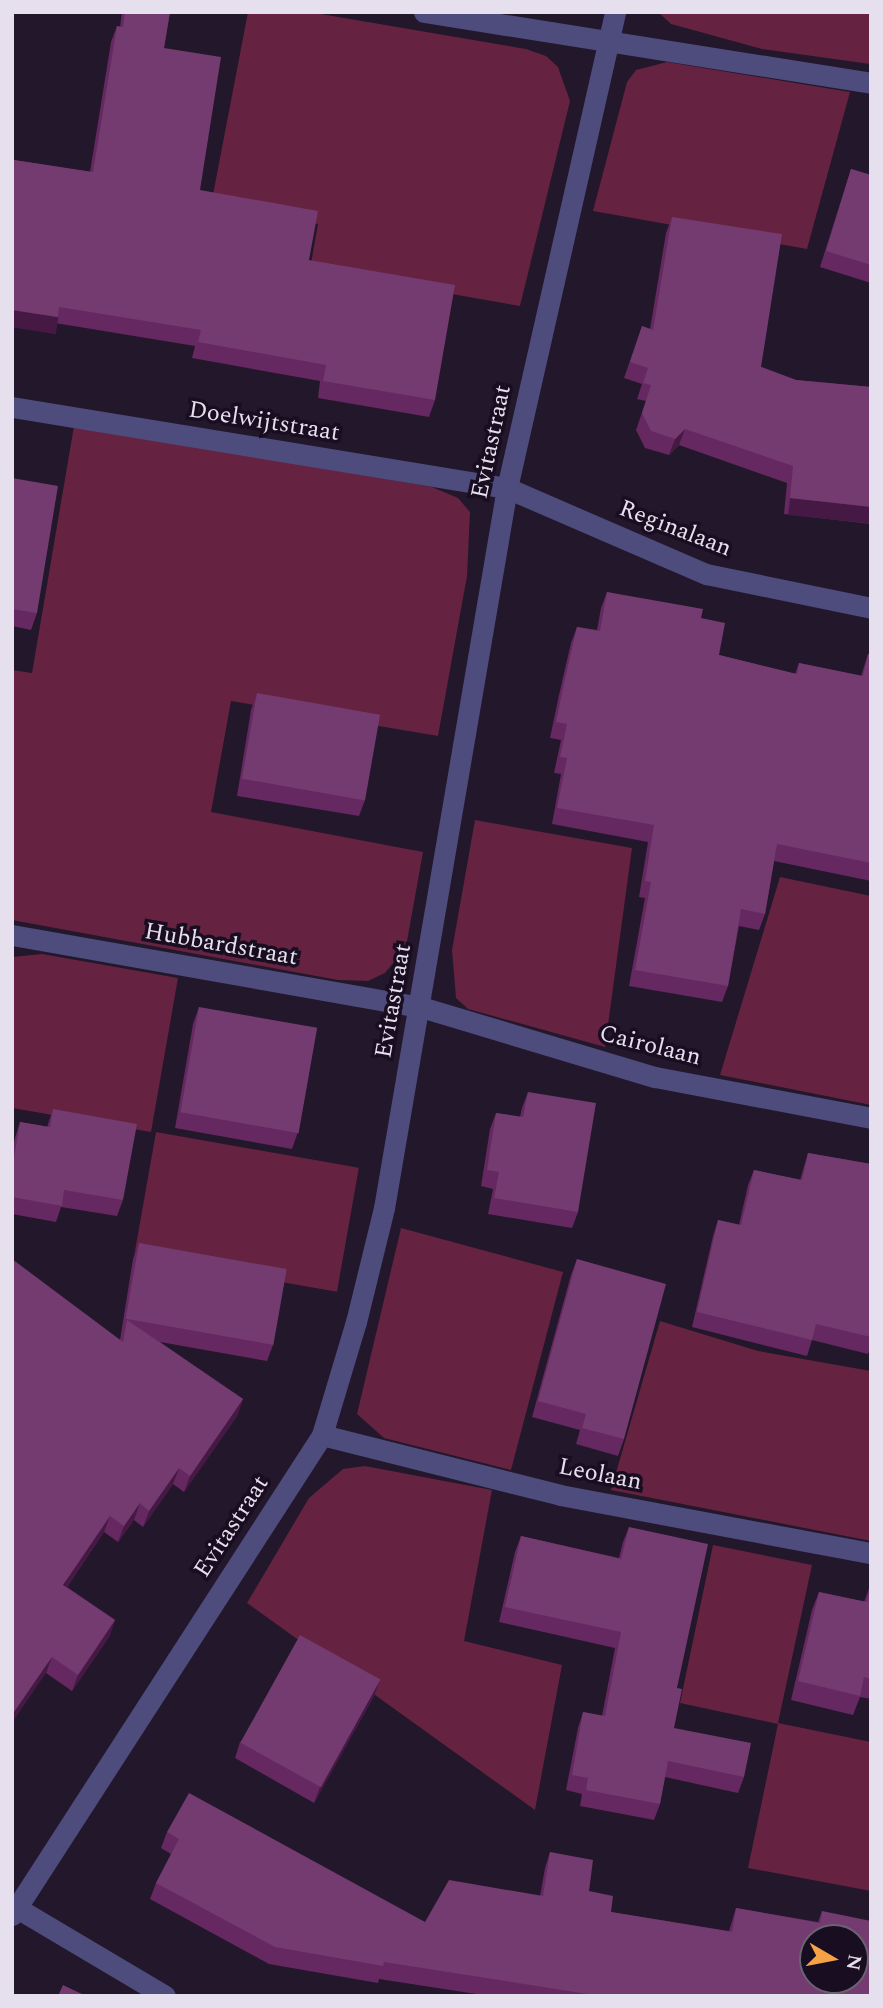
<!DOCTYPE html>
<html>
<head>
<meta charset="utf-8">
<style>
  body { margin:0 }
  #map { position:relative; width:883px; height:2008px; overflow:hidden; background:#22172b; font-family:Spectral,serif }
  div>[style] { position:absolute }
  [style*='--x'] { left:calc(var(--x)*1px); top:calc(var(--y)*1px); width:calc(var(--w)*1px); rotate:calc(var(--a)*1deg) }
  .green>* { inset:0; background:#652241; transform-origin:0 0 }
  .minor>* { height:21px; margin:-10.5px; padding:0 10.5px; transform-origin:10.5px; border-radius:10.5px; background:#4e4b7d }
  .wall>* { inset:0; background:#662860 }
  .shaded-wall>* { inset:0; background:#451944; transform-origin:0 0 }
  .building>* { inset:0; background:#733b6f; transform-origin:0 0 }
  span { translate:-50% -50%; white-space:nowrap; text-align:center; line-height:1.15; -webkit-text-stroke:7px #190e21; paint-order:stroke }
  .street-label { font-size:24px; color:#e6dfed }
  .frame { position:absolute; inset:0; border:14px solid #e6dfed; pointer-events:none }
  .north { position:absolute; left:799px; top:1924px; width:70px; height:70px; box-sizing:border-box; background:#190e21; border:2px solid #6b6273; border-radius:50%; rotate:100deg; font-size:19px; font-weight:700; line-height:28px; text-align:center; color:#e6dfed }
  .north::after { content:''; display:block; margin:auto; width:24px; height:32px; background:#f6a247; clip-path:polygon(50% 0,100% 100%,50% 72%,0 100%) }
</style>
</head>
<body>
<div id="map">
  <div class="green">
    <i style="clip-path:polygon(248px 12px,309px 12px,526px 49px,546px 56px,558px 67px,570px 101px,520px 306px,310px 269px,318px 224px,211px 205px)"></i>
    <i style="clip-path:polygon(658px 12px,871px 12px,871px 60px,870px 64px,762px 49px,671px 24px)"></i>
    <i style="clip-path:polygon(667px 62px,850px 92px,807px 249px,593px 211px,627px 82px,636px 70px)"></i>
    <i style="clip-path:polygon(74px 426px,432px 487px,458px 498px,470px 512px,467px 576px,438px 736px,231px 701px,211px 812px,423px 852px,406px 947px,385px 973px,368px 981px,338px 980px,12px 920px,12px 670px,32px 673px)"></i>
    <i style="clip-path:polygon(475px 820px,632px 848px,605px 1047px,468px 1009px,456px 998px,452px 950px)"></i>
    <i style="clip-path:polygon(780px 877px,871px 896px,871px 1105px,720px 1075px)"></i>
    <i style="clip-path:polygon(42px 954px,178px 978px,151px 1132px,12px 1108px,12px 957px)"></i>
    <i style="left:156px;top:1132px;width:206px;height:126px;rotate:10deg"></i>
    <i style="clip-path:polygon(401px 1228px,563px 1272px,511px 1470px,384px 1438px,357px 1414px)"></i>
    <i style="clip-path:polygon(660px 1321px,758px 1351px,871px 1371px,871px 1541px,611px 1490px)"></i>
    <i style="clip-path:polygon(365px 1466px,492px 1490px,464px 1641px,562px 1665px,535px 1810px,247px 1603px,309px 1498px,343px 1469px)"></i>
    <i style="clip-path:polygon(713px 1545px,812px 1565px,778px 1723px,871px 1742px,871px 1891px,748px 1868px,778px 1724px,680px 1703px)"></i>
  </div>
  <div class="minor">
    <i style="--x:424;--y:12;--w:453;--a:9"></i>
    <i style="--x:12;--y:407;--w:502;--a:9.29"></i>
    <i style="--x:507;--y:488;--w:217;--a:23.4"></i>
    <i style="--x:706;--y:574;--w:168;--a:11.6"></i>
    <i style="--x:12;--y:935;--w:415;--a:10"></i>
    <i style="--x:421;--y:1007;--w:244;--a:16.7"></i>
    <i style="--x:655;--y:1077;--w:220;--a:10.7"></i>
    <i style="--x:322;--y:1435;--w:245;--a:14.1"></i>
    <i style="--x:560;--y:1495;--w:316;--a:10.6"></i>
    <i style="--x:17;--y:1908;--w:172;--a:30.7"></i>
    <i style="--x:12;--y:1915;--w:571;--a:-57.14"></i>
    <i style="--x:322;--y:1435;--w:118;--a:-73.3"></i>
    <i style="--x:356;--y:1322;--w:117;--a:-76.2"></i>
    <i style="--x:384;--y:1208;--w:730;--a:-80.31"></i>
    <i style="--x:507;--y:488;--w:488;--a:-77.2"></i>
  </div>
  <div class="wall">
    <i style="clip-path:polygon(122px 12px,170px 12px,164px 48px,200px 190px,309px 260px,435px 400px,429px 417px,318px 398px,320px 381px,192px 358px,195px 346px,55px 323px,52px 333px,12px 327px,12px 167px,14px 160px,90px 172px,111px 42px,117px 26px,120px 27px)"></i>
    <i style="clip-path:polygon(851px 169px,871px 175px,871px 283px,820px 267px)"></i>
    <i style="clip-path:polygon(672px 217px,761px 367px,796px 380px,871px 387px,871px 524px,784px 514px,787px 483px,679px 445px,669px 455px,645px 448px,636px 430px,646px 401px,637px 399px,642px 384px,624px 378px,642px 326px,650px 329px,666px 233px)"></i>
    <i style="clip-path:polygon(12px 478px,37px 613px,31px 630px,12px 626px)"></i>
    <i style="clip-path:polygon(607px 592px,701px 618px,719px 655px,795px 674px,799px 663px,861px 676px,868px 654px,871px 655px,871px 881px,774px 861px,765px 914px,759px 930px,739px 926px,728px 986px,722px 1002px,629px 986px,645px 898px,639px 897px,648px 842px,552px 824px,561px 774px,554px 773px,561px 740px,550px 738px,559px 695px,571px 643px,577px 627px,597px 630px,601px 608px)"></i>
    <i style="clip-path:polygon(257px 693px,365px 800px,359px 816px,237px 796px,251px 710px)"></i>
    <i style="clip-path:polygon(199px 1007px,298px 1132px,292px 1149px,175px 1128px,193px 1024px)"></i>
    <i style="clip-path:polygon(528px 1092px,578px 1212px,572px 1228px,488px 1214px,493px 1189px,481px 1186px,490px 1129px,496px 1113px,520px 1117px,522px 1108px)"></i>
    <i style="clip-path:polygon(53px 1109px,123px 1200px,117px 1216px,61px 1207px,56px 1222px,12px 1214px,12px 1151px,15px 1138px,20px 1122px,47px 1127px)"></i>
    <i style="clip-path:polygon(808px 1153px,871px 1164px,871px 1347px,868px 1354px,812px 1340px,807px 1356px,692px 1327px,713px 1236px,718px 1220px,739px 1225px,748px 1185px,754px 1170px,800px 1180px)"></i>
    <i style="clip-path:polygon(139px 1243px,273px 1345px,267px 1361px,160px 1342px,243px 1399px,237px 1416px,184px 1492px,173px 1484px,143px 1527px,134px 1520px,118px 1542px,104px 1532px,67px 1587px,115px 1620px,109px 1637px,72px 1691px,46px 1673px,120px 1340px,133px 1259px)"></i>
    <i style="clip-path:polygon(577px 1259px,624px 1439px,618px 1456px,576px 1444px,580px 1430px,532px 1417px,571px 1275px)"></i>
    <i style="clip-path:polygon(629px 1527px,677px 1688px,674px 1728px,744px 1777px,738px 1793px,665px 1777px,660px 1804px,654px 1820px,580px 1806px,582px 1794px,566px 1790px,578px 1728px,583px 1712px,602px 1716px,615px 1648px,499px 1622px,515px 1552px,521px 1536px,619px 1558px,623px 1542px)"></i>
    <i style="clip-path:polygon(871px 1583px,871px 1699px,860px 1697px,853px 1715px,791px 1700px,812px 1610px,819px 1592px,864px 1602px)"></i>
    <i style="clip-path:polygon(380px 1680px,374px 1696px,314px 1803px,235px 1758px,240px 1742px)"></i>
    <i style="clip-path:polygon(167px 1832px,425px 1922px,540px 1896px,545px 1868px,550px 1852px,589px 1891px,611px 1912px,729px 1931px,736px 1908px,818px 1922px,822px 1911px,871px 1996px,489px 1996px,379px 1979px,378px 1983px,269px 1964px,150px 1899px,156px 1883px,171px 1854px,161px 1848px)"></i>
  </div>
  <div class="shaded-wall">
    <i style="left:12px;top:310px;width:47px;height:17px;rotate:9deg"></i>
    <i style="clip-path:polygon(685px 429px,679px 445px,669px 455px,675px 439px)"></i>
    <i style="left:790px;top:498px;width:81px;height:17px;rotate:6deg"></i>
    <i style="clip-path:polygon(243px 1399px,237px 1416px,184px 1492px,190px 1476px)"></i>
    <i style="clip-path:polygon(179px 1468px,173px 1484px,143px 1527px,149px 1511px)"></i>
    <i style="clip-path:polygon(140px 1503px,134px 1520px,118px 1542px,124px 1526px)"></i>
    <i style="clip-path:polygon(110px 1516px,104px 1532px,57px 1601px,63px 1585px)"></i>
    <i style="clip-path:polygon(115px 1620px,109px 1637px,72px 1691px,78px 1675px)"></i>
    <i style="clip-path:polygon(52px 1657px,46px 1673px,12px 1723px,12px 1715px)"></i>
    <i style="clip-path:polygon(380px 1680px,374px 1696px,314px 1803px,320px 1787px)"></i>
  </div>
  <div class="building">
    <i style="clip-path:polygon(125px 12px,170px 12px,164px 48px,221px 57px,200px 190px,318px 211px,309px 260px,455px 285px,435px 400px,323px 381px,326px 365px,198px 342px,201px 330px,59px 307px,58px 317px,12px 310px,12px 176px,14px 160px,93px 172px,117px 26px,123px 27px)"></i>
    <i style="clip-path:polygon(851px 169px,871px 175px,871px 265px,826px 251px)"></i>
    <i style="clip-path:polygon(672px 217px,782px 234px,761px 367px,796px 380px,871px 387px,871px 507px,790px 498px,793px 466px,685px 429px,675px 439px,651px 431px,642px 413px,651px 385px,643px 383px,648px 368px,630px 362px,642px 326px,653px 330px)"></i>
    <i style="clip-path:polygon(12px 478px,58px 486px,37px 613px,12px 609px)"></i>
    <i style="clip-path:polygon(607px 592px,703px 609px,701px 618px,725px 623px,719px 655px,797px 674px,799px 663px,863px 676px,868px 654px,871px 655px,871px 863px,777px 844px,765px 914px,741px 909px,728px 986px,635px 970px,651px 882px,645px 881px,654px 825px,557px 808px,567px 758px,560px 757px,567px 724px,556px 722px,565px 679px,577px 627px,600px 631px)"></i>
    <i style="left:257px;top:693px;width:125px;height:87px;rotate:10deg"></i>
    <i style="left:199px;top:1007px;width:120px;height:107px;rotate:10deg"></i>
    <i style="clip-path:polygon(528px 1092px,596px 1103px,578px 1212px,494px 1198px,499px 1172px,487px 1170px,496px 1113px,523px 1117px)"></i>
    <i style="clip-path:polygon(53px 1109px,137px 1124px,123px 1200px,64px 1190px,62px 1206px,12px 1197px,12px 1169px,20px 1122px,50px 1127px)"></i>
    <i style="clip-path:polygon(808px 1153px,871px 1164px,871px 1337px,816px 1324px,812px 1340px,697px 1312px,718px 1220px,741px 1225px,754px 1170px,802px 1180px)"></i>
    <i style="left:139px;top:1243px;width:150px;height:77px;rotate:10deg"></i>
    <i style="clip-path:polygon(12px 1259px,123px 1342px,127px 1320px,243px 1399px,190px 1476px,179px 1468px,149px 1511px,140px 1503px,124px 1526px,110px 1516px,63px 1585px,115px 1620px,78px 1675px,52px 1657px,12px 1715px)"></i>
    <i style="clip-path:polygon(577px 1259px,666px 1284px,624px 1439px,582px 1428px,586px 1414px,538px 1401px)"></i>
    <i style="clip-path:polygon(629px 1527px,708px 1544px,677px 1688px,682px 1689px,674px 1728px,751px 1743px,744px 1777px,668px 1761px,660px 1804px,586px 1790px,588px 1778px,572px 1775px,583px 1712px,605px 1716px,621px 1632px,505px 1607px,521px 1536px,621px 1559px)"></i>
    <i style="clip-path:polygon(871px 1584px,871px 1679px,864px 1677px,860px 1696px,798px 1681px,819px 1592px,867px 1602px)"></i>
    <i style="left:300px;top:1635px;width:92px;height:123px;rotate:29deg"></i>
    <i style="clip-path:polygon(evenodd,189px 1793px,425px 1922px,449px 1880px,543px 1896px,550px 1852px,593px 1860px,589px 1891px,613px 1896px,611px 1912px,732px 1932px,736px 1908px,820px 1923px,822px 1911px,871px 1921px,871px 1996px,600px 1996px,384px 1962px,383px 1966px,275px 1947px,156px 1883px,179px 1839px,167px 1832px,189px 1793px,813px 1938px,855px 1938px,855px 1980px,813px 1980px,813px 1938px)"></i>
    <i style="clip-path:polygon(63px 1985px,86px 1996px,58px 1996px)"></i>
  </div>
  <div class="street-label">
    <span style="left:264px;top:422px;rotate:9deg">Doelwijtstraat</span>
    <span style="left:492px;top:442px;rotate:-78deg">Evitastraat</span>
    <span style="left:675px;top:529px;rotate:21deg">Reginalaan</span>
    <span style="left:221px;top:945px;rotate:10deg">Hubbardstraat</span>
    <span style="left:394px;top:1001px;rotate:-80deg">Evitastraat</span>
    <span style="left:650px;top:1046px;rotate:14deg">Cairolaan</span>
    <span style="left:600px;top:1475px;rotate:11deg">Leolaan</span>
    <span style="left:232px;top:1527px;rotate:-57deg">Evitastraat</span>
  </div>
  <div class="frame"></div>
  <div class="north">N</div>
</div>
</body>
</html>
